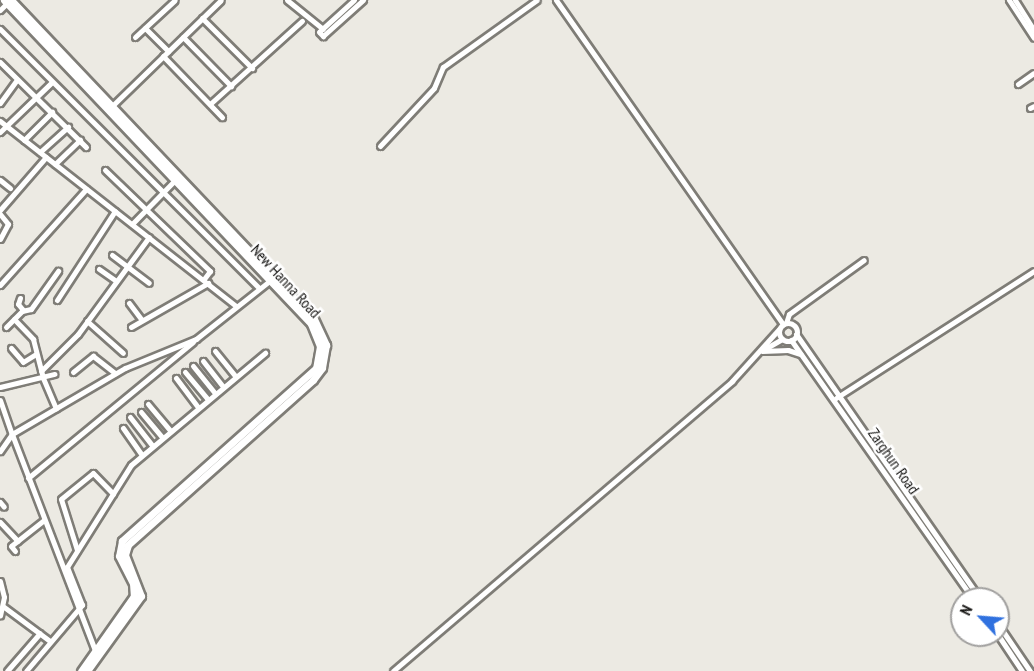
<!DOCTYPE html>
<html>
<head>
<meta charset="utf-8">
<style>
  body { margin:0 }
  #map { position:relative; width:1034px; height:671px; overflow:hidden; background:#eceae3; font-family:"PT Sans Narrow",sans-serif }
  div>[style] { position:absolute }
  [style*='--x'] { left:calc(var(--x)*1px); top:calc(var(--y)*1px); width:calc(var(--w)*1px); rotate:calc(var(--a)*1deg) }
  .roads { filter:drop-shadow(2px 0 #7f7d77) drop-shadow(-2px 0 #7f7d77) drop-shadow(0 2px #7f7d77) drop-shadow(0 -2px #7f7d77) }
  .minor>* { height:5px; margin:-2.5px; padding:0 2.5px; transform-origin:2.5px; border-radius:2.5px; background:#fff }
  .minor>.ring { margin:-2.5px; padding:0; box-sizing:content-box; background:none; border:5px solid #fff; border-radius:50% }
  .major>* { height:7px; margin:-3.5px; padding:0 3.5px; transform-origin:3.5px; border-radius:3.5px; background:#fff }
  span { translate:-50% -50%; white-space:nowrap; text-align:center; line-height:1.15; -webkit-text-stroke:5px #fff; paint-order:stroke }
  .street-label { font-size:16px; color:#131210 }
  .north { position:absolute; left:950px; top:587px; width:60px; height:60px; box-sizing:border-box; background:#fff; border:2px solid #a1a09f; border-radius:50%; rotate:296deg; font-size:16px; font-weight:700; line-height:24px; text-align:center; color:#131210 }
  .north::after { content:''; display:block; margin:auto; width:21px; height:27px; background:#3071df; clip-path:polygon(50% 0,100% 100%,50% 72%,0 100%) }
</style>
</head>
<body>
<div id="map">
  <div class="roads">
    <div class="minor">
      <i style="--x:287;--y:0;--w:46;--a:38.9"></i>
      <i style="--x:354;--y:0;--w:47;--a:137.6"></i>
      <i style="--x:319;--y:32;--w:6;--a:45"></i>
      <i style="--x:323;--y:36;--w:54;--a:-42"></i>
      <i style="--x:556;--y:0;--w:396;--a:55"></i>
      <i style="--x:1009;--y:0;--w:45;--a:56.7"></i>
      <i style="--x:1015;--y:0;--w:36;--a:58"></i>
      <i style="--x:0;--y:10;--w:10;--a:-45"></i>
      <i style="--x:202;--y:18;--w:71;--a:45"></i>
      <i style="--x:145;--y:28;--w:33;--a:45"></i>
      <i style="--x:0;--y:29;--w:366;--a:45"></i>
      <i style="--x:135;--y:37;--w:54;--a:-42.8"></i>
      <i style="--x:183;--y:37;--w:69;--a:45.6"></i>
      <i style="--x:163;--y:56;--w:85;--a:46"></i>
      <i style="--x:0;--y:62;--w:121;--a:44.7"></i>
      <i style="--x:1018;--y:84;--w:19;--a:-35"></i>
      <i style="--x:0;--y:103;--w:29;--a:-54"></i>
      <i style="--x:210;--y:104;--w:124;--a:-42.1"></i>
      <i style="--x:111;--y:107;--w:153;--a:-44.2"></i>
      <i style="--x:1030;--y:108;--w:4;--a:-27"></i>
      <i style="--x:0;--y:121;--w:300;--a:38.1"></i>
      <i style="--x:0;--y:132;--w:72;--a:-43.9"></i>
      <i style="--x:24;--y:140;--w:40;--a:-45"></i>
      <i style="--x:380;--y:146;--w:79;--a:-47"></i>
      <i style="--x:434;--y:88;--w:23;--a:-67"></i>
      <i style="--x:443;--y:67;--w:115;--a:-35.5"></i>
      <i style="--x:40;--y:152;--w:38;--a:-42"></i>
      <i style="--x:55;--y:164;--w:35;--a:-44"></i>
      <i style="--x:105;--y:170;--w:146;--a:43.9"></i>
      <i style="--x:210;--y:271;--w:10;--a:127"></i>
      <i style="--x:0;--y:180;--w:13;--a:39"></i>
      <i style="--x:0;--y:210;--w:70;--a:-49"></i>
      <i style="--x:0;--y:214;--w:13;--a:51"></i>
      <i style="--x:8;--y:224;--w:17;--a:118"></i>
      <i style="--x:132;--y:224;--w:64;--a:-45.6"></i>
      <i style="--x:112;--y:255;--w:46;--a:37.1"></i>
      <i style="--x:99;--y:269;--w:21;--a:35"></i>
      <i style="--x:0;--y:285;--w:129;--a:-48.1"></i>
      <i style="--x:20;--y:298;--w:6;--a:108"></i>
      <i style="--x:18;--y:304;--w:8;--a:50"></i>
      <i style="--x:57;--y:300;--w:106;--a:-56.9"></i>
      <i style="--x:129;--y:303;--w:21;--a:53"></i>
      <i style="--x:14;--y:319;--w:28;--a:46"></i>
      <i style="--x:33;--y:339;--w:40;--a:75.6"></i>
      <i style="--x:43;--y:378;--w:33;--a:67"></i>
      <i style="--x:87;--y:321;--w:48;--a:41.6"></i>
      <i style="--x:786;--y:323;--w:9;--a:-72"></i>
      <i style="--x:789;--y:314;--w:92;--a:-35.8"></i>
      <i class="ring" style="left:779px;top:323px;width:13px;height:13px"></i>
      <i style="--x:6;--y:327;--w:23;--a:-45"></i>
      <i style="--x:22;--y:311;--w:9;--a:-13"></i>
      <i style="--x:31;--y:309;--w:47;--a:-54.6"></i>
      <i style="--x:131;--y:327;--w:89;--a:-29.7"></i>
      <i style="--x:796;--y:334;--w:323;--a:55.2"></i>
      <i style="--x:791;--y:340;--w:317;--a:54.9"></i>
      <i style="--x:11;--y:348;--w:18;--a:49"></i>
      <i style="--x:23;--y:362;--w:15;--a:-32"></i>
      <i style="--x:763;--y:350;--w:22;--a:-30"></i>
      <i style="--x:215;--y:351;--w:32;--a:51"></i>
      <i style="--x:762;--y:351;--w:26;--a:-2"></i>
      <i style="--x:788;--y:350;--w:13;--a:18"></i>
      <i style="--x:203;--y:361;--w:33;--a:52"></i>
      <i style="--x:193;--y:366;--w:35;--a:51"></i>
      <i style="--x:41;--y:371;--w:52;--a:-45"></i>
      <i style="--x:78;--y:334;--w:120;--a:-53.8"></i>
      <i style="--x:73;--y:372;--w:26;--a:-39"></i>
      <i style="--x:93;--y:356;--w:28;--a:38"></i>
      <i style="--x:185;--y:372;--w:35;--a:50"></i>
      <i style="--x:176;--y:378;--w:36;--a:53"></i>
      <i style="--x:0;--y:387;--w:56;--a:-13.5"></i>
      <i style="--x:836;--y:398;--w:235;--a:-32.7"></i>
      <i style="--x:0;--y:400;--w:36;--a:71"></i>
      <i style="--x:12;--y:434;--w:21;--a:125"></i>
      <i style="--x:148;--y:404;--w:34;--a:50"></i>
      <i style="--x:141;--y:412;--w:33;--a:50"></i>
      <i style="--x:130;--y:417;--w:36;--a:52"></i>
      <i style="--x:123;--y:428;--w:32;--a:55"></i>
      <i style="--x:28;--y:478;--w:214;--a:-39.5"></i>
      <i style="--x:0;--y:502;--w:6;--a:51"></i>
      <i style="--x:0;--y:522;--w:26;--a:47"></i>
      <i style="--x:77;--y:550;--w:53;--a:-107.4"></i>
      <i style="--x:61;--y:499;--w:41;--a:-39.1"></i>
      <i style="--x:93;--y:473;--w:29;--a:46"></i>
      <i style="--x:15;--y:551;--w:6;--a:-129"></i>
      <i style="--x:11;--y:546;--w:42;--a:-38.2"></i>
      <i style="--x:0;--y:581;--w:16;--a:76"></i>
      <i style="--x:4;--y:597;--w:19;--a:102"></i>
      <i style="--x:4;--y:607;--w:57;--a:36.5"></i>
      <i style="--x:998;--y:624;--w:57;--a:55.8"></i>
      <i style="--x:998;--y:635;--w:43;--a:56.3"></i>
      <i style="--x:96;--y:653;--w:235;--a:-111"></i>
      <i style="--x:12;--y:434;--w:131;--a:-30.3"></i>
      <i style="--x:125;--y:368;--w:77;--a:-22.2"></i>
      <i style="--x:196;--y:339;--w:97;--a:-38.3"></i>
      <i style="--x:7;--y:671;--w:50;--a:-49"></i>
      <i style="--x:26;--y:671;--w:87;--a:-49.7"></i>
      <i style="--x:82;--y:605;--w:41;--a:-111.5"></i>
      <i style="--x:67;--y:567;--w:120;--a:-57.9"></i>
      <i style="--x:131;--y:465;--w:175;--a:-39.9"></i>
      <i style="--x:393;--y:671;--w:446;--a:-40.5"></i>
      <i style="--x:732;--y:381;--w:70;--a:-47.9"></i>
    </div>
    <div class="major">
      <i style="--x:4;--y:0;--w:446;--a:46.5"></i>
      <i style="--x:311;--y:324;--w:24;--a:68"></i>
      <i style="--x:320;--y:346;--w:22;--a:100"></i>
      <i style="--x:316;--y:368;--w:260;--a:138.3"></i>
      <i style="--x:122;--y:541;--w:15;--a:101"></i>
      <i style="--x:119;--y:556;--w:30;--a:63"></i>
      <i style="--x:133;--y:583;--w:13;--a:86"></i>
      <i style="--x:134;--y:596;--w:92;--a:125.2"></i>
      <i style="--x:11;--y:0;--w:440;--a:46.5"></i>
      <i style="--x:314;--y:319;--w:29;--a:65"></i>
      <i style="--x:326;--y:345;--w:23;--a:100"></i>
      <i style="--x:322;--y:368;--w:15;--a:127"></i>
      <i style="--x:313;--y:380;--w:248;--a:138.3"></i>
      <i style="--x:128;--y:545;--w:10;--a:107"></i>
      <i style="--x:125;--y:555;--w:44;--a:68.7"></i>
      <i style="--x:141;--y:596;--w:92;--a:125.8"></i>
    </div>
  </div>
  <div class="street-label">
    <span style="left:286px;top:281px;rotate:47deg">New Hanna Road</span>
    <span style="left:894px;top:461px;rotate:55deg">Zarghun Road</span>
  </div>
  <div class="north">N</div>
</div>
</body>
</html>
